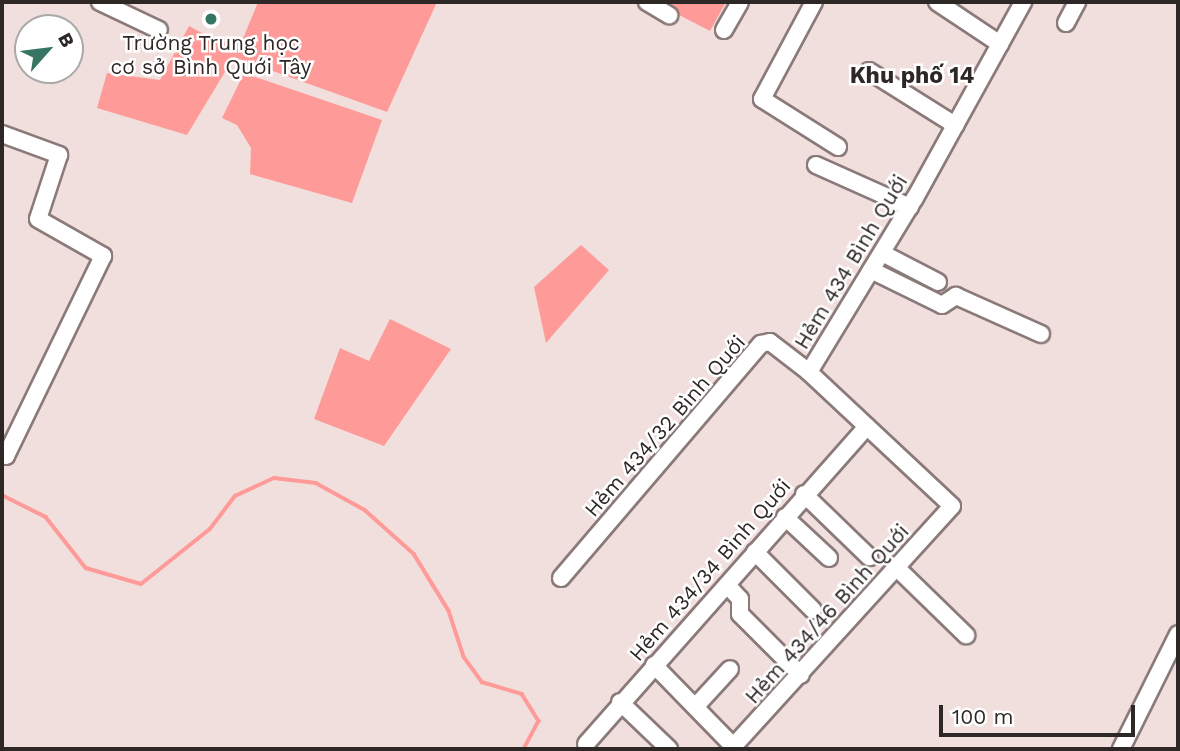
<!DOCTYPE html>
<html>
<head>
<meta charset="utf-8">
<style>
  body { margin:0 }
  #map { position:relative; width:1180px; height:751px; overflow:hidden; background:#f1dfde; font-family:"Work Sans",sans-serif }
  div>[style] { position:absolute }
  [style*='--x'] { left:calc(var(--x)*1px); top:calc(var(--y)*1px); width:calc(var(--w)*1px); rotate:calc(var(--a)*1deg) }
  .water>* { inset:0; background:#fe9b98 }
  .stream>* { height:3.5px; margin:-1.75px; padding:0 1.75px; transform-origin:1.75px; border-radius:1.75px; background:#fe9b98 }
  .roads { filter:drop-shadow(2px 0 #8a7a79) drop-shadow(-2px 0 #8a7a79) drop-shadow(0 2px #8a7a79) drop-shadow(0 -2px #8a7a79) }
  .street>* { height:16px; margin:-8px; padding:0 8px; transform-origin:8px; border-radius:8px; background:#fff }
  .dots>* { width:19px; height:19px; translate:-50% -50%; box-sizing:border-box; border:4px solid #fff; border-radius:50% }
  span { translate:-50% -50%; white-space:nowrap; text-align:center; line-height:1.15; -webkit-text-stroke:5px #fff; paint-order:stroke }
  .poi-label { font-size:21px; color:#2d2726 }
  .street-label { font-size:21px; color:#2d2726 }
  .neighbourhood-label { font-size:23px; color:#2d2726; font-weight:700 }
  .frame { position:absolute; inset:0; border:4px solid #2d2726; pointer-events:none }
  .north { position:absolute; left:14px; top:14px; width:70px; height:70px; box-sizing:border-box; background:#fff; border:2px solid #aba9a8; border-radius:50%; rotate:62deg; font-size:19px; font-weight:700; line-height:28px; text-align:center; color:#2d2726 }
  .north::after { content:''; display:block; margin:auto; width:24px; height:32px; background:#367562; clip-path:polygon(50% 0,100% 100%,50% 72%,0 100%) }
  .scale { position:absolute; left:939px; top:705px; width:196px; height:32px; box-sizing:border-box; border:4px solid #2d2726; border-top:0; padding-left:9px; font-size:21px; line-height:24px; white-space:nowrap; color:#2d2726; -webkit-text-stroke:5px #fff; paint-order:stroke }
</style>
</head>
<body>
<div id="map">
  <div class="water">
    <i style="clip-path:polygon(258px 2px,437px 2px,387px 112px,234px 57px,187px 135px,97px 108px,107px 73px,160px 80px,189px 26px,219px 42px,242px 41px)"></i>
    <i style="clip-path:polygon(654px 2px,726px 2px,710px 31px)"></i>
    <i style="clip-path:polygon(244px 73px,382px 120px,352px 203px,250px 174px,251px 148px,237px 125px,222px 118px)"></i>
    <i style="clip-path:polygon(581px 245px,609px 270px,546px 343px,534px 287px)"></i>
    <i style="clip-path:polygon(390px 319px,451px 349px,384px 446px,314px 419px,340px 348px,369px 361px)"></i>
  </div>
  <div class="stream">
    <i style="--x:2;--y:495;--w:49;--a:26.6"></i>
    <i style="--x:46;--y:517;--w:65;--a:51.9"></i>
    <i style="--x:86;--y:568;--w:57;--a:16.2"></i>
    <i style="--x:141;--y:584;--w:88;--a:-38.6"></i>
    <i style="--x:210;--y:529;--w:41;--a:-52.9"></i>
    <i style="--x:235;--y:496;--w:43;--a:-24.8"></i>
    <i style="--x:274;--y:478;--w:42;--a:6.8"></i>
    <i style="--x:316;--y:483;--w:56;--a:28.9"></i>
    <i style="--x:365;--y:510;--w:66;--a:41.9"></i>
    <i style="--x:414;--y:554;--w:67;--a:58.4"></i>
    <i style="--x:449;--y:611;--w:48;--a:71.9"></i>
    <i style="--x:464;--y:657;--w:31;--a:54"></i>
    <i style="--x:482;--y:682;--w:42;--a:16.7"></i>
    <i style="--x:522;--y:694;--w:32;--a:58"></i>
    <i style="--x:539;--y:721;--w:32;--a:118"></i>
  </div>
  <div class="roads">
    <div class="street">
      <i style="--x:100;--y:2;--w:65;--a:25.4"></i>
      <i style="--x:647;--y:2;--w:26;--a:31"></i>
      <i style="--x:814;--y:2;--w:110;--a:118.2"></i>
      <i style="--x:762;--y:99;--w:90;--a:32.3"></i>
      <i style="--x:937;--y:2;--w:76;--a:33.7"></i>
      <i style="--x:1066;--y:23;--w:24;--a:-62"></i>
      <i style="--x:724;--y:30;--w:32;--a:-60"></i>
      <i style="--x:869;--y:71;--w:102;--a:32.1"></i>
      <i style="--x:2;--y:134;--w:61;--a:20.2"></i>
      <i style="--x:59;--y:155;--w:67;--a:108.2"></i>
      <i style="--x:38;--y:219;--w:75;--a:29.6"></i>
      <i style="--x:103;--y:256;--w:222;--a:115.9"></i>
      <i style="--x:6;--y:456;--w:4;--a:-166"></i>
      <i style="--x:816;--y:165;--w:103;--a:24.1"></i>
      <i style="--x:882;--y:253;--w:63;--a:27.4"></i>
      <i style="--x:871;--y:270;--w:79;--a:26.2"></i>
      <i style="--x:942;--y:305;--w:17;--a:-33"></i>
      <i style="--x:956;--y:296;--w:93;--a:24.1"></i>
      <i style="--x:804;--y:494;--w:91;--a:44.1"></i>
      <i style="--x:785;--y:517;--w:60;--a:43"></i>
      <i style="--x:755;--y:552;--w:82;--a:45"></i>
      <i style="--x:896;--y:567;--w:98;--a:44.2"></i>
      <i style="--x:561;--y:578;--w:308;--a:-49.5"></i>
      <i style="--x:761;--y:344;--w:9;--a:-13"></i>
      <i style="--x:770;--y:342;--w:49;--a:37.6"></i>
      <i style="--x:727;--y:585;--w:19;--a:47"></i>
      <i style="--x:740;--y:599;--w:15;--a:90"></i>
      <i style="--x:740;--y:614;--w:86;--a:45"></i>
      <i style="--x:654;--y:665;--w:113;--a:45.7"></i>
      <i style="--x:620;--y:702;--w:68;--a:43.8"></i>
      <i style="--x:696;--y:706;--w:50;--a:-47.4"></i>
      <i style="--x:586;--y:744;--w:424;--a:-48.5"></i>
      <i style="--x:731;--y:749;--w:328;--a:-47.7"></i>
      <i style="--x:952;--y:506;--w:196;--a:-136.9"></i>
      <i style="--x:809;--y:372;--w:204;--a:-58.7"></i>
      <i style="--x:915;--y:198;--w:224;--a:-61.1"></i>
      <i style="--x:1121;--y:749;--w:128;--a:-63.6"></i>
    </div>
  </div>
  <div class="dots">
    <i style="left:211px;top:19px;background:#367562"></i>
  </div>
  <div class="poi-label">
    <span style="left:211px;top:55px">Trường Trung học<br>cơ sở Bình Quới Tây</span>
  </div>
  <div class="street-label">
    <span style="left:851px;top:262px;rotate:-59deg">Hẻm 434 Bình Quới</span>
    <span style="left:665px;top:426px;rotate:-49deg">Hẻm 434/32 Bình Quới</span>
    <span style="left:710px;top:570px;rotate:-49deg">Hẻm 434/34 Bình Quới</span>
    <span style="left:827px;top:614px;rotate:-48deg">Hẻm 434/46 Bình Quới</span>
  </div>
  <div class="neighbourhood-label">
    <span style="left:912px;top:76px">Khu phố 14</span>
  </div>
  <div class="frame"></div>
  <div class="north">B</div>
  <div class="scale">100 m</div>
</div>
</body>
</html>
